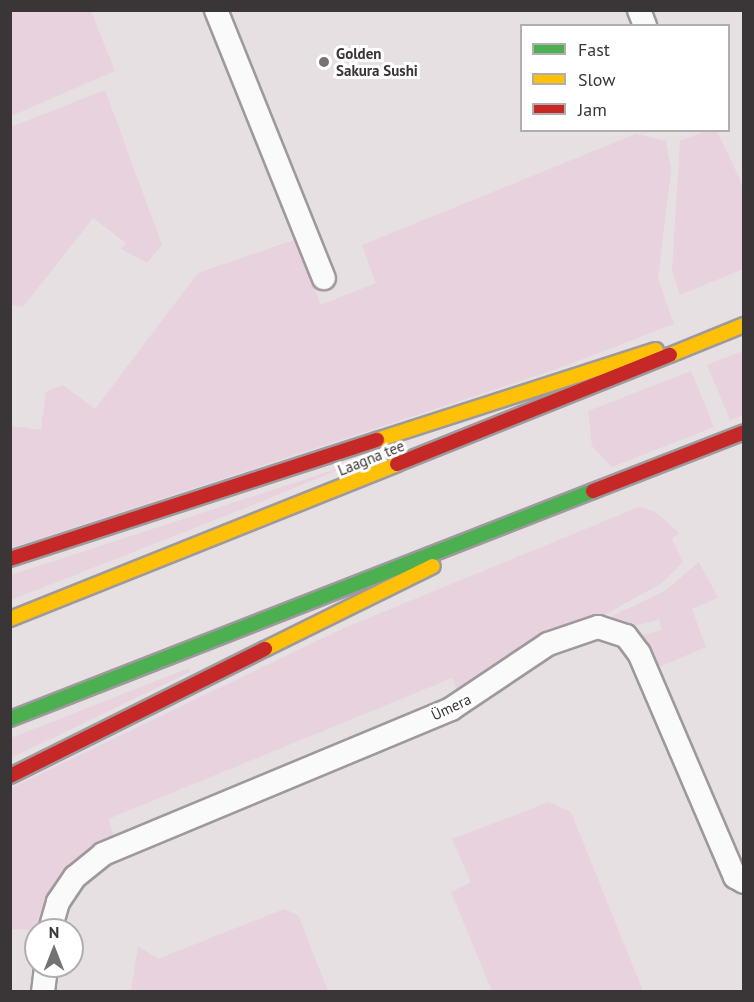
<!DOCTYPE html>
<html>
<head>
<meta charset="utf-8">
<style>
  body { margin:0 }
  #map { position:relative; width:754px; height:1002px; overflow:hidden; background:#e6e0e3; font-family:"PT Sans",sans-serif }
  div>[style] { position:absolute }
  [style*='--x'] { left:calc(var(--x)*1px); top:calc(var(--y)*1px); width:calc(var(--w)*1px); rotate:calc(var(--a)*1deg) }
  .green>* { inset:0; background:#e7d2dd }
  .roads { filter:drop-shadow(2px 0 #9e999c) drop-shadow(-2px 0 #9e999c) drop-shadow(0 2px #9e999c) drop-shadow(0 -2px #9e999c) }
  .street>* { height:22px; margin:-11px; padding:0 11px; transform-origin:11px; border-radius:11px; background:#fbfafb }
  .fast>* { height:14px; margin:-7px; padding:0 7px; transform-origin:7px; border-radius:7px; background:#4caf50 }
  .slow>* { height:14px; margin:-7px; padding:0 7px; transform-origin:7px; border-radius:7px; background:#ffc107 }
  .jam>* { height:14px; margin:-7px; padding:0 7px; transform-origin:7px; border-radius:7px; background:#c62828 }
  .dots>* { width:16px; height:16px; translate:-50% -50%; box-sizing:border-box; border:3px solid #fff; border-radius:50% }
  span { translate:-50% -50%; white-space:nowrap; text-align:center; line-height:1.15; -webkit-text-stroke:6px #fff; paint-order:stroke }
  .poi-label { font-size:15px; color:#3a3537; font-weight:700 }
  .left { translate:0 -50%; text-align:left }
  .street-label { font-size:15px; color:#3a3537 }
  .frame { position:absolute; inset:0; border:12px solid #3a3537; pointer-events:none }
  .legend { position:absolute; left:520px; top:24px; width:210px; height:108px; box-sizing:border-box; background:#fff; border:2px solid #b0aeaf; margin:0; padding:8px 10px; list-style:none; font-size:18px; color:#3a3537 }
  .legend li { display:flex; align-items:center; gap:12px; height:30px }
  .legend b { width:30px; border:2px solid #b0aeaf }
  .north { position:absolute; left:24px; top:918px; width:60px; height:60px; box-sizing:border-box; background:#fff; border:2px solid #b0aeaf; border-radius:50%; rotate:0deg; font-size:16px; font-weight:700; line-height:24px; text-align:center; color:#3a3537 }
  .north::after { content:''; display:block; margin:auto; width:21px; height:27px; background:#767173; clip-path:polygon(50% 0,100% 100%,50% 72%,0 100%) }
</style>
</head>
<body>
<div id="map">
  <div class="green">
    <i style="clip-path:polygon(10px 11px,91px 11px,115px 71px,11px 116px)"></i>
    <i style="clip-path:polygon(105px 90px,162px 245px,147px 263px,121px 249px,126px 243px,93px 218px,23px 307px,11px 305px,11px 127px)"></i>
    <i style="clip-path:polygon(706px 131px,717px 131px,743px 186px,743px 269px,680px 295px,672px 271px,680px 141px)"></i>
    <i style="clip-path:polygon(636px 134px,666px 141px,671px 170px,658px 279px,674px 324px,554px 370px,11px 548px,11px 426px,41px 430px,46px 392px,63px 385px,95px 409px,198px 273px,294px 240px,321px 305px,376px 283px,362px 245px)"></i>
    <i style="clip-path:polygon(743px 351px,743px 415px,730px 420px,707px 365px)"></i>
    <i style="clip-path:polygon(691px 371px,714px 427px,612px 467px,592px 446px,588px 411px)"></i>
    <i style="clip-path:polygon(352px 464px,258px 503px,11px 600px,11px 575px)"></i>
    <i style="clip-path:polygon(639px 507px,654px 511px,679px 533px,672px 539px,683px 562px,662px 583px,459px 696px,452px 678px,108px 819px,115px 838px,68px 870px,47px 899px,39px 930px,11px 929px,11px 788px,344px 628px)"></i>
    <i style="clip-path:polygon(699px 562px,718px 598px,692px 609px,706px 647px,652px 670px,635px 637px,662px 630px,659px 620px,622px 628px,602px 621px,665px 591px)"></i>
    <i style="clip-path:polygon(189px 668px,190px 672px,11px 758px,11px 738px)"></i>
    <i style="clip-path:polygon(549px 802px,571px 812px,643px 991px,492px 991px,451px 892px,471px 882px,452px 839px)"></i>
    <i style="clip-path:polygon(284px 909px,298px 915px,328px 991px,131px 991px,138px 946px,158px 959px)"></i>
  </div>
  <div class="roads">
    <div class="street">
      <i style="--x:216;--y:10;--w:289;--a:68.1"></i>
      <i style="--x:639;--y:10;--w:17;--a:69"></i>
      <i style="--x:50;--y:930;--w:29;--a:-74"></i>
      <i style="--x:58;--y:902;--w:30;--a:-56"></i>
      <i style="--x:75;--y:877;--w:36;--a:-39"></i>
      <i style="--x:103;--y:854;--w:377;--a:-22.6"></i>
      <i style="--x:451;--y:709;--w:117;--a:-33.8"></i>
      <i style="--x:548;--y:644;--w:53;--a:-18.8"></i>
      <i style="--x:598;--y:627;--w:29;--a:18"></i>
      <i style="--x:626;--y:636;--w:21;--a:53"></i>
      <i style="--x:639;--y:653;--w:244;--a:66.8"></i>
      <i style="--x:735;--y:877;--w:10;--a:29"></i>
      <i style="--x:43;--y:992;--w:26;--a:-83"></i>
    </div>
    <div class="fast">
      <i style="--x:10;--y:719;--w:626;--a:-21.36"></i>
    </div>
    <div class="slow">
      <i style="--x:670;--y:355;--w:80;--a:-22.1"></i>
      <i style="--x:377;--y:440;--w:293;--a:-17.9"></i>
      <i style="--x:10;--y:619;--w:417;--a:-21.8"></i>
      <i style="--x:265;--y:649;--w:187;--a:-26.3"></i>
    </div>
    <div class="jam">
      <i style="--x:397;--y:464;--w:294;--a:-21.8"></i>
      <i style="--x:593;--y:491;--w:162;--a:-21.3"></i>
      <i style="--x:10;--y:559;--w:386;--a:-18"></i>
      <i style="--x:10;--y:776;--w:285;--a:-26.5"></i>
    </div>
  </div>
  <div class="dots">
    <i style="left:324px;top:62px;background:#767173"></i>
  </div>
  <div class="poi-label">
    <span class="left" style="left:336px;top:62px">Golden<br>Sakura Sushi</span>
  </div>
  <div class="street-label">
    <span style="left:371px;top:458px;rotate:-22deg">Laagna tee</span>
    <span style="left:451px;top:707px;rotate:-25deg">Ümera</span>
  </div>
  <div class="frame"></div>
  <ul class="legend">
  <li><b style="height:8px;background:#4caf50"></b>Fast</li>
  <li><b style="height:8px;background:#ffc107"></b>Slow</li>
  <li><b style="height:8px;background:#c62828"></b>Jam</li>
  </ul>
  <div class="north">N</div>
</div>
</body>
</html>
